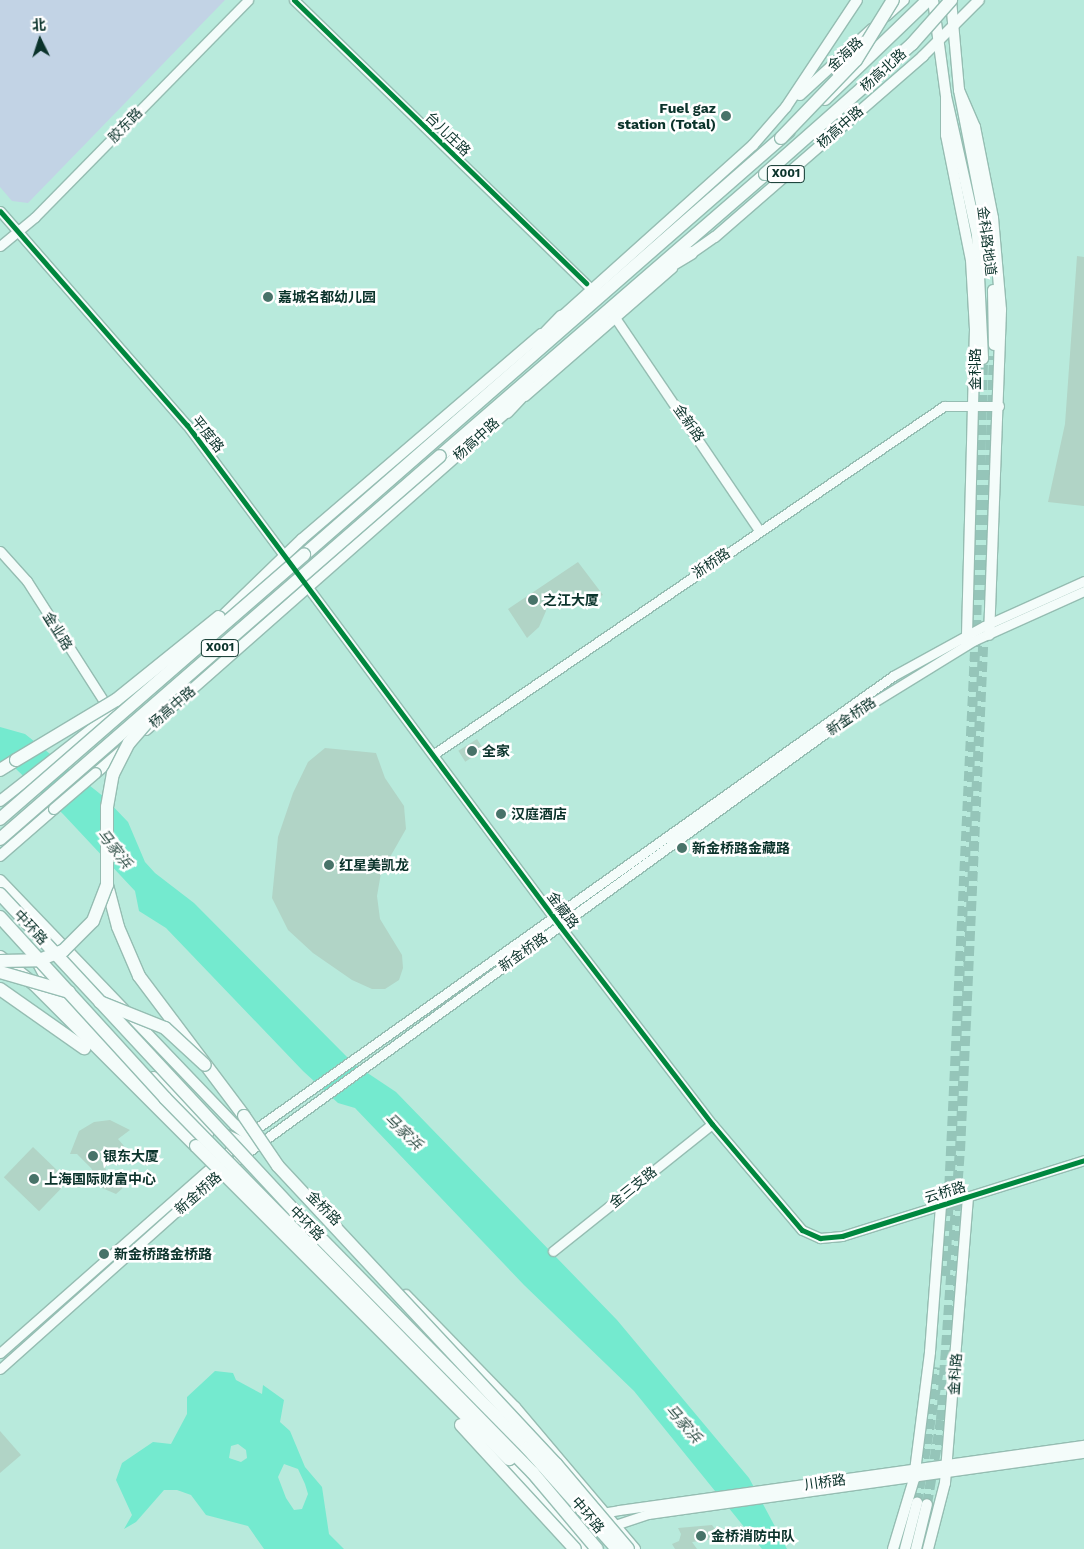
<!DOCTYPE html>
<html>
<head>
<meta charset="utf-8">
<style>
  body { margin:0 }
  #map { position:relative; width:1084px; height:1549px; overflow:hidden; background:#b8eadc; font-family:"Work Sans","Noto Sans SC",sans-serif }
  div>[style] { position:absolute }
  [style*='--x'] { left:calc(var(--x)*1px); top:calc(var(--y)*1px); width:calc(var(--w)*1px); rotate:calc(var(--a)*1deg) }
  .green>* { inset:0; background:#c2d3e5 }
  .water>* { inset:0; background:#74eacf }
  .building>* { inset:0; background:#b1d4c6; transform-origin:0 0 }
  .major-tunnel>* { height:10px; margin-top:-5px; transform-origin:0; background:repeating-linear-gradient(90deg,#95c5b9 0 10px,transparent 0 15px) }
  .roads { filter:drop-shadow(1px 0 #95bdb2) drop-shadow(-1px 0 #95bdb2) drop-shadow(0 1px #95bdb2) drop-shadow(0 -1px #95bdb2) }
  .minor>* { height:9px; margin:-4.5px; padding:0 4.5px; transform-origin:4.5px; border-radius:4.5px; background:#f4fcfa }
  .major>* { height:10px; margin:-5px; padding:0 5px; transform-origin:5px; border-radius:5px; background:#f4fcfa }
  .highway>* { height:12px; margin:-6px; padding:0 6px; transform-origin:6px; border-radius:6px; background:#f4fcfa }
  .bridges { filter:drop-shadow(1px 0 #95bdb2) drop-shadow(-1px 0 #95bdb2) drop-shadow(0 1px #95bdb2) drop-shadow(0 -1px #95bdb2) }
  .major-bridge>* { height:10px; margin:-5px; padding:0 5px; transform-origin:5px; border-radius:5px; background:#f4fcfa }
  .highway-bridge>* { height:12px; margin:-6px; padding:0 6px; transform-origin:6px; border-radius:6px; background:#f4fcfa }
  .cycleway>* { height:5px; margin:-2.5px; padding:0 2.5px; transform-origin:2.5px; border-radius:2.5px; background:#00873e }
  .dots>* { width:14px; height:14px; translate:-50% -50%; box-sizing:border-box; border:2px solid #fff; border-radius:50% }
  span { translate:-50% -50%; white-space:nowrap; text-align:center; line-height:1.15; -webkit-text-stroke:5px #fff; paint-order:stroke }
  .shield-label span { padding:1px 4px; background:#fff; border:1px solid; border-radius:4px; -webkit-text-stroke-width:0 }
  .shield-label { font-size:12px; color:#0b332b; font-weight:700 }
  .street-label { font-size:14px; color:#0b332b }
  .poi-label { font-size:14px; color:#0b332b; font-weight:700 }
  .right { translate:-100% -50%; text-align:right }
  .left { translate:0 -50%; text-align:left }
  .water-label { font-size:15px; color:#304f47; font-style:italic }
  .north { position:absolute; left:15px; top:15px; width:50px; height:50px; -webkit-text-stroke:4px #fff; paint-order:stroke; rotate:356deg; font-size:14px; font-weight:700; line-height:20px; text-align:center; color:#0b332b }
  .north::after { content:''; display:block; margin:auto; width:18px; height:22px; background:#0b332b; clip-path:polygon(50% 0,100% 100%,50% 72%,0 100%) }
</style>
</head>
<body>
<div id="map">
  <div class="green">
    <i style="clip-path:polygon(0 0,225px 0,28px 203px,12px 201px,0 187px)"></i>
  </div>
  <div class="water">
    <i style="clip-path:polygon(0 727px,25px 734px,104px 797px,128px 822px,145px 862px,155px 873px,194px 903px,354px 1064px,396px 1092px,617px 1320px,749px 1478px,787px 1549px,762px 1549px,634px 1391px,524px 1285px,355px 1108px,338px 1103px,303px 1071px,166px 928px,139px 911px,135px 891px,63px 814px,16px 769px,0 761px)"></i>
    <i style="clip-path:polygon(evenodd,215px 1371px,233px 1373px,236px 1380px,262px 1394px,263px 1385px,284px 1400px,280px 1422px,290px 1431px,305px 1467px,322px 1487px,329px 1534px,344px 1549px,264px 1549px,248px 1526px,206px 1515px,191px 1495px,177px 1490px,164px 1490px,136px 1522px,124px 1529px,132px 1515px,116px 1480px,122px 1463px,153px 1442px,171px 1444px,187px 1414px,187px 1397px,215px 1371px,238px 1444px,246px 1450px,247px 1458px,241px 1462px,229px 1458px,231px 1446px,238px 1444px,215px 1371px,284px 1464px,298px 1469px,305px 1484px,308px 1494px,302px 1509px,294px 1510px,286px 1498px,278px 1477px,284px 1464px)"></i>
  </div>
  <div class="building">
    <i style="clip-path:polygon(1077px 256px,1084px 257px,1084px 506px,1048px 502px,1065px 424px)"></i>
    <i style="clip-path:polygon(578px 562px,603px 595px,582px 603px,558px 591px,543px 602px,546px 611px,539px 627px,527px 638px,508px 609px)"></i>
    <i style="left:477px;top:739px;width:13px;height:22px;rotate:58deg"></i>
    <i style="clip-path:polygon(325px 748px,376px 753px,385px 778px,404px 806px,406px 829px,381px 873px,377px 896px,380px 919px,402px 955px,403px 968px,399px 980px,385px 989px,372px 989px,352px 980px,313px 953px,288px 930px,272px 898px,278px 837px,293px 793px,308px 762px)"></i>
    <i style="clip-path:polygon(110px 1120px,130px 1130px,118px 1139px,124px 1146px,109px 1154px,104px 1164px,108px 1176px,124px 1187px,116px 1194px,102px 1188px,91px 1168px,77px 1154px,70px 1154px,79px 1131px,94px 1122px)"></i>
    <i style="left:33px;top:1147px;width:49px;height:42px;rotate:44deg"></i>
    <i style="clip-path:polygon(0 1431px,21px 1455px,0 1473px)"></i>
    <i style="clip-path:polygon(712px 1525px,722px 1538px,692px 1542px,697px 1549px,675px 1549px,672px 1544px,679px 1541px,681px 1534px,678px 1528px)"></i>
  </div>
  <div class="major-tunnel">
    <i style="--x:985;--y:600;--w:244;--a:-87.9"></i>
    <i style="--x:945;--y:1276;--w:647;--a:-87.25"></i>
    <i style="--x:976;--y:630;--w:271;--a:-88.5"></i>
    <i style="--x:917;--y:1503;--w:137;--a:-80.7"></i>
    <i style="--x:927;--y:1504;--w:85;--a:-80.5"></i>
    <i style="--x:941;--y:1420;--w:270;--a:-86"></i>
    <i style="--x:960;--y:1151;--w:525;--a:-87.38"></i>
  </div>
  <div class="roads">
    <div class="minor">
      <i style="--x:294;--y:0;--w:417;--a:44.2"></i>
      <i style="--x:0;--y:211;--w:284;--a:48.9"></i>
      <i style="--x:187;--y:425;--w:625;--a:53.33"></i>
      <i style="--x:560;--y:926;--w:250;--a:52.5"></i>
      <i style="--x:712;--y:1124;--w:139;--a:49.7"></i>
      <i style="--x:802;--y:1230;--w:20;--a:24"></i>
      <i style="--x:820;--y:1238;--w:22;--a:-5"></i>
      <i style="--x:842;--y:1236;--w:254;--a:-17.4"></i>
      <i style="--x:0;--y:246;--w:45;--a:-39.6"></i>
      <i style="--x:35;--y:217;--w:304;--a:-45.5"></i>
      <i style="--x:616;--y:319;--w:255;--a:55.9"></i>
      <i style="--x:0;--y:551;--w:40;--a:48"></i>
      <i style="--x:27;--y:581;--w:152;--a:57.4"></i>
      <i style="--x:434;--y:754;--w:617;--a:-34.31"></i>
      <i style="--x:944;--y:406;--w:55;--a:0"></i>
      <i style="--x:250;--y:1133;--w:789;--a:-35.4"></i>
      <i style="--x:893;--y:676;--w:104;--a:-28.8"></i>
      <i style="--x:984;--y:626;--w:110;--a:-24.2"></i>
      <i style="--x:553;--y:1251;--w:203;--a:-38.6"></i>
      <i style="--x:0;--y:1353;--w:317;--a:-41.4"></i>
      <i style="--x:0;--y:1369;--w:294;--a:-41.8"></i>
      <i style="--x:219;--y:1173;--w:761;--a:-35.97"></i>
      <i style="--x:835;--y:726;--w:164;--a:-31.6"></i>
      <i style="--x:975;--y:640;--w:120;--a:-24.2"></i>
      <i style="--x:609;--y:1527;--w:41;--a:-18.4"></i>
      <i style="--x:648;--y:1514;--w:440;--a:-8"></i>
      <i style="--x:581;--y:1539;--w:38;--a:-45"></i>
      <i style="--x:608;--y:1512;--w:11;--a:-10"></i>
      <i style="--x:619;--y:1510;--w:470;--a:-8"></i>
    </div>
    <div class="major">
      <i style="--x:933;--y:0;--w:97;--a:82.3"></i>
      <i style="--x:946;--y:96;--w:142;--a:77.4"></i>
      <i style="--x:977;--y:235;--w:124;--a:87.2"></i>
      <i style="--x:951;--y:0;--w:90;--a:84.9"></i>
      <i style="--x:959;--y:90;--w:158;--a:79"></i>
      <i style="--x:886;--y:16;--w:24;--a:-42"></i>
      <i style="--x:959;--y:90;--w:40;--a:66.6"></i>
      <i style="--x:975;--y:127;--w:93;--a:78.8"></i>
      <i style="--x:993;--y:218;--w:92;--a:85"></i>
      <i style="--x:1001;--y:310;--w:325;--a:92.1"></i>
      <i style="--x:800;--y:95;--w:98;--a:-42.5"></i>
      <i style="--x:946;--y:96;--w:39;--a:90"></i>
      <i style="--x:946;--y:135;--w:127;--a:78.7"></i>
      <i style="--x:971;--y:260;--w:69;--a:86.7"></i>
      <i style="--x:975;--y:329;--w:316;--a:91.5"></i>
      <i style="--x:686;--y:257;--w:35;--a:-35"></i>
      <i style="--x:715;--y:237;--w:276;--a:-41"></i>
      <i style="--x:923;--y:56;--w:79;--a:-45"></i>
      <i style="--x:993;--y:290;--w:55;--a:89"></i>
      <i style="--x:558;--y:320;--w:262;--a:-41.9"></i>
      <i style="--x:753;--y:145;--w:50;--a:-49"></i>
      <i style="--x:786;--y:107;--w:128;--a:-56.4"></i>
      <i style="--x:525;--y:396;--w:195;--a:-41"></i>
      <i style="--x:215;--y:623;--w:121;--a:-44"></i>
      <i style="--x:302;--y:539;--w:315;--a:-40.6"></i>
      <i style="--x:131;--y:697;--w:33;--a:-41"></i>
      <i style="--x:146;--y:730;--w:488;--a:-41.4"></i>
      <i style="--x:96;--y:773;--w:37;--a:-41"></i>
      <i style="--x:0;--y:801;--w:152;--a:-38.1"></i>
      <i style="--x:0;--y:856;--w:72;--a:-41"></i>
      <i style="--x:0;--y:880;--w:339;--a:46.2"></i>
      <i style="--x:235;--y:1125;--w:32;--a:39"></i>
      <i style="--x:36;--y:960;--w:32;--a:62"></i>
      <i style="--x:51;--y:988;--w:157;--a:46"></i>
      <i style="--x:154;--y:1077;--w:78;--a:46"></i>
      <i style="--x:227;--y:1135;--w:23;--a:25"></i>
      <i style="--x:248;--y:1145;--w:11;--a:-5"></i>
      <i style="--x:406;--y:1295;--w:156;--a:45.8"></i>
      <i style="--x:515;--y:1407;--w:186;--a:49.8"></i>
      <i style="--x:501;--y:1455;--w:125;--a:48.9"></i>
      <i style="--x:893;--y:1549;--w:73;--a:-73.3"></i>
      <i style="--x:914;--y:1479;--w:128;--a:-82.8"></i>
      <i style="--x:930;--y:1352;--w:147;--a:-85.7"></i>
      <i style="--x:905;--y:1549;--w:48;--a:-75.4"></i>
      <i style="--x:916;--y:1549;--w:46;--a:-76.3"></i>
      <i style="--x:928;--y:1549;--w:68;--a:-75.6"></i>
      <i style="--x:945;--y:1483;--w:287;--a:-85.4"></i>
    </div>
    <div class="highway">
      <i style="--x:825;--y:99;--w:143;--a:-43.9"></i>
      <i style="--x:663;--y:270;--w:33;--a:-31"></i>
      <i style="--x:536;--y:343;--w:37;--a:-46"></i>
      <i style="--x:507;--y:412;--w:33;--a:-47"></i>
      <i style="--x:440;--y:456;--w:430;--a:-40.9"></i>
      <i style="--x:304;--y:555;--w:644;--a:-41.16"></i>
      <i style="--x:0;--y:770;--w:19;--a:-32"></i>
      <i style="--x:107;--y:885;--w:43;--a:75.3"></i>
      <i style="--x:118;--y:927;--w:53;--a:66.8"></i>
      <i style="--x:139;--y:976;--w:175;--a:53.1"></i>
      <i style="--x:0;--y:957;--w:45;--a:38.7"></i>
      <i style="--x:35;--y:985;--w:228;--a:45"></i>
      <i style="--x:0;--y:989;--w:103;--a:35.1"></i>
    </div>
  </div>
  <div class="bridges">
    <div class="major-bridge">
      <i style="--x:54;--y:809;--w:55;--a:-40.6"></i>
    </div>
    <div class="highway-bridge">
      <i style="--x:781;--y:138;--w:108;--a:-46.1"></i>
      <i style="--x:856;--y:60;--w:70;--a:-58.3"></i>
      <i style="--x:765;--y:174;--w:196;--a:-41.5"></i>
      <i style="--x:912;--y:44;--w:59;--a:-48.4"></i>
      <i style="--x:16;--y:760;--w:117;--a:-31"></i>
      <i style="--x:116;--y:700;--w:132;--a:-38.9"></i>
      <i style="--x:0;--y:819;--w:403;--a:-41"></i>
      <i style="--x:0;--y:839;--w:583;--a:-41.04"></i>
      <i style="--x:0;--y:894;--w:434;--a:47.1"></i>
      <i style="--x:295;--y:1212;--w:331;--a:45.5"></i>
      <i style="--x:527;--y:1448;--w:135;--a:48.3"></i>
      <i style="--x:0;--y:917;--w:245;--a:47.6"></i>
      <i style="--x:165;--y:1098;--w:525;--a:45.54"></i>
      <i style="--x:533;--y:1473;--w:99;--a:49.9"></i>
      <i style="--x:0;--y:961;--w:39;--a:-1"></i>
      <i style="--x:39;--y:960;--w:26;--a:-21"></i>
      <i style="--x:63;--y:951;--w:42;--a:-45"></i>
      <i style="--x:93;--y:921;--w:39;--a:-69"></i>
      <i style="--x:107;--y:885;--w:78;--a:-90"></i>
      <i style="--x:107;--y:807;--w:34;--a:-80"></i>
      <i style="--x:113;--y:774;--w:35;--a:-63"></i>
      <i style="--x:129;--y:743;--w:37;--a:-49"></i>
      <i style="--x:0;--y:972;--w:72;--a:16.2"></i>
      <i style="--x:100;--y:1002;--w:70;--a:21.8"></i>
      <i style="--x:165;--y:1028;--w:54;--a:42.8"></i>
      <i style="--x:244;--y:1116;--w:60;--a:55.8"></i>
      <i style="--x:278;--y:1166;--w:408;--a:47"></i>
      <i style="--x:556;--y:1464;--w:111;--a:49.7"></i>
      <i style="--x:196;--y:1146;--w:443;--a:45"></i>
      <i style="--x:461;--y:1425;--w:168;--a:47.4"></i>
    </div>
  </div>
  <div class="cycleway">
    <i style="--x:294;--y:0;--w:407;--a:44.1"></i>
    <i style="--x:0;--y:211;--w:284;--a:48.9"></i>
    <i style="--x:187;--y:425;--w:625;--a:53.33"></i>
    <i style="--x:560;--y:926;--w:250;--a:52.5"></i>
    <i style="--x:712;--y:1124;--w:139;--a:49.7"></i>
    <i style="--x:802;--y:1230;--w:20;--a:24"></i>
    <i style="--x:820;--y:1238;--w:22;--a:-5"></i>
    <i style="--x:842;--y:1236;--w:254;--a:-17.4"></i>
  </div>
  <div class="dots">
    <i style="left:726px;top:116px;background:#487369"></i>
    <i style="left:268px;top:297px;background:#487369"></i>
    <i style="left:533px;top:600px;background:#487369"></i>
    <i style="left:472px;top:751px;background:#487369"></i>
    <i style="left:501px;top:814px;background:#487369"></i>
    <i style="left:682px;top:848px;background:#487369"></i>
    <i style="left:329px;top:865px;background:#487369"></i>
    <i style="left:93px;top:1156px;background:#487369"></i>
    <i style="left:34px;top:1179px;background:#487369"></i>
    <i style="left:104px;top:1254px;background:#487369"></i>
    <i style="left:701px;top:1536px;background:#487369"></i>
  </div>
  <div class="shield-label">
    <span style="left:786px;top:174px">X001</span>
    <span style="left:220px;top:648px">X001</span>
  </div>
  <div class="street-label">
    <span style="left:845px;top:54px;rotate:-43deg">金海路</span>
    <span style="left:883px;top:70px;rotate:-42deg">杨高北路</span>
    <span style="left:125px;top:125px;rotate:-46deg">胶东路</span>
    <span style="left:840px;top:127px;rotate:-41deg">杨高中路</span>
    <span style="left:448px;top:134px;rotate:44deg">台儿庄路</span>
    <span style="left:987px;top:241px;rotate:83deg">金科路地道</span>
    <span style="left:975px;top:369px;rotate:-90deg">金科路</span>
    <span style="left:689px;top:423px;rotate:55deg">金新路</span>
    <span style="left:208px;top:434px;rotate:51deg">平度路</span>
    <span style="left:476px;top:439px;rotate:-42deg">杨高中路</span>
    <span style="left:711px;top:563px;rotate:-34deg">浙桥路</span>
    <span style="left:58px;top:631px;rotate:58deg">金业路</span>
    <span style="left:172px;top:707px;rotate:-41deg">杨高中路</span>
    <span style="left:851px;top:716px;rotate:-34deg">新金桥路</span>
    <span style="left:563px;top:910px;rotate:53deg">金藏路</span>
    <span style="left:31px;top:927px;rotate:47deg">中环路</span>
    <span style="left:523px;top:952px;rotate:-35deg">新金桥路</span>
    <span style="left:633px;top:1187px;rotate:-39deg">金三支路</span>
    <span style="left:945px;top:1192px;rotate:-17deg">云桥路</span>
    <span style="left:198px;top:1193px;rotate:-41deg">新金桥路</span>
    <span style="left:324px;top:1208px;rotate:45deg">金桥路</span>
    <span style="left:307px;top:1223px;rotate:45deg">中环路</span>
    <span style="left:955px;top:1374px;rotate:-86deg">金科路</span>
    <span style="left:825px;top:1482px;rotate:-8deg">川桥路</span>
    <span style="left:588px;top:1515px;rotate:50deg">中环路</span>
  </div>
  <div class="poi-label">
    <span class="right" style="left:716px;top:116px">Fuel gaz<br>station (Total)</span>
    <span class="left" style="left:278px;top:297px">嘉城名都幼儿园</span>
    <span class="left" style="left:543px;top:600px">之江大厦</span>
    <span class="left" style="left:482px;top:751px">全家</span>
    <span class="left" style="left:511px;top:814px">汉庭酒店</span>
    <span class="left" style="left:692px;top:848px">新金桥路金藏路</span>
    <span class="left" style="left:339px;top:865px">红星美凯龙</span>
    <span class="left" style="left:103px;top:1156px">银东大厦</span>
    <span class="left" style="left:44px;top:1179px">上海国际财富中心</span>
    <span class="left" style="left:114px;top:1254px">新金桥路金桥路</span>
    <span class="left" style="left:711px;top:1536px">金桥消防中队</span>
  </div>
  <div class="water-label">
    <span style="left:114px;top:849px;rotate:52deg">马家浜</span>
    <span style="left:403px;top:1132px;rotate:44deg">马家浜</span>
    <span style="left:683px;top:1424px;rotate:49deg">马家浜</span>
  </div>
  <div class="north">北</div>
</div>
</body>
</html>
